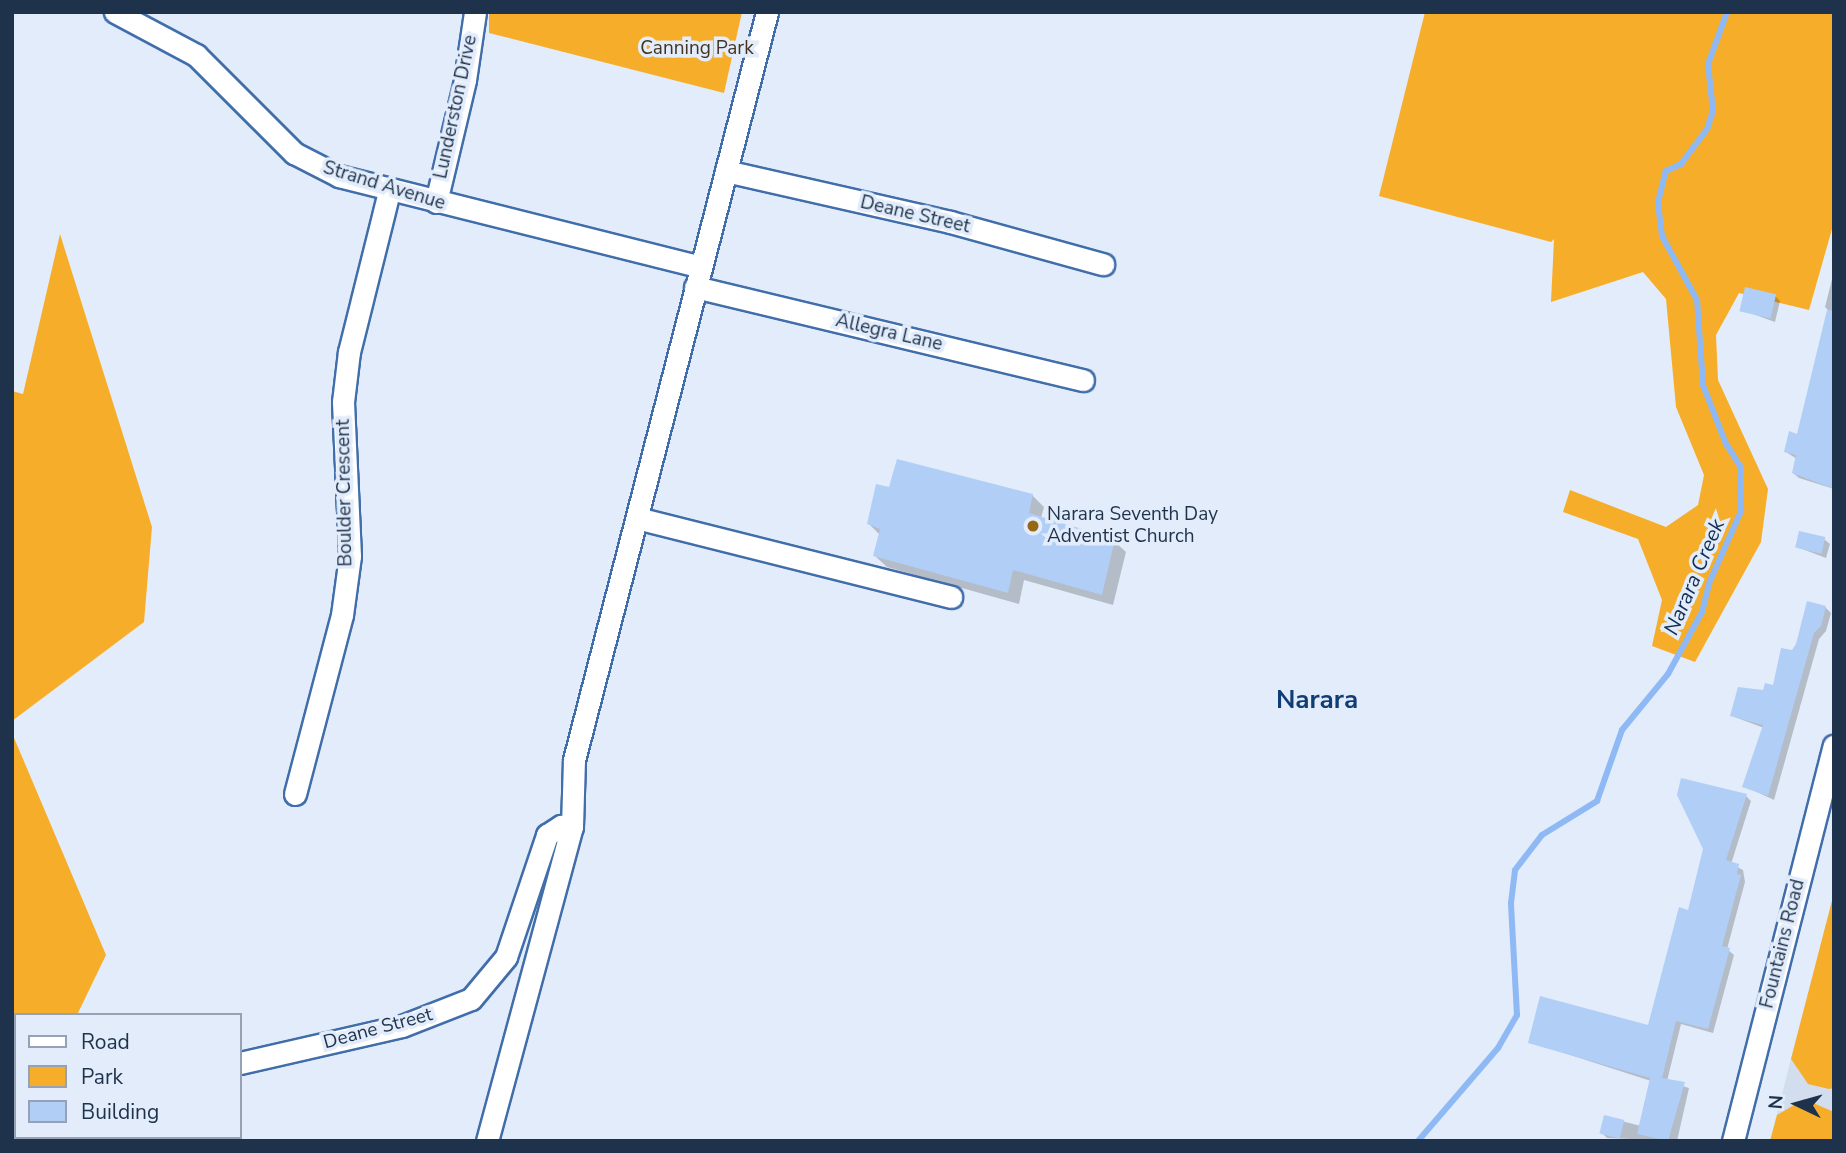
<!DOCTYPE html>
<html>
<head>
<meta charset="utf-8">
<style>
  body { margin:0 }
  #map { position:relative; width:1846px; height:1153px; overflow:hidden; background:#e2ecfa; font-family:"Nunito Sans",sans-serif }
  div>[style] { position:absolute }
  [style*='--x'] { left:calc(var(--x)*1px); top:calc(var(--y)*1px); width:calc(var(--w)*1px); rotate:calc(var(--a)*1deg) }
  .built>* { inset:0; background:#d2deed }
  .green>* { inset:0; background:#f6ae2a }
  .shadow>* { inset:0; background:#0003 }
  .stream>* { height:6px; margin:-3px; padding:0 3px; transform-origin:3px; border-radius:3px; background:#8eb9f4 }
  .building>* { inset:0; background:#b0cef6; transform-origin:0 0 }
  .roads { filter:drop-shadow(2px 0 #416eab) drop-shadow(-2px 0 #416eab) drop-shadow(0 2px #416eab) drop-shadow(0 -2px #416eab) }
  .minor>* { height:21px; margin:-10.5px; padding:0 10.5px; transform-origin:10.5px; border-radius:10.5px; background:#fff }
  .dots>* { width:19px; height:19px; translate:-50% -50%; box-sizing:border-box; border:4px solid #e2ecfa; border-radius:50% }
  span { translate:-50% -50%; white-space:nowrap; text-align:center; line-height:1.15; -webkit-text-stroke:7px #e2ecfa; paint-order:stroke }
  .park-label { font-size:19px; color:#423420 }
  .street-label { font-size:19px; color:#1e324c }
  .poi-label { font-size:19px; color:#1e324c }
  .left { translate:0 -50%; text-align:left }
  .water-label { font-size:21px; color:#122e54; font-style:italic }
  .district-label { font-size:26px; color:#103d75; font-weight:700 }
  .frame { position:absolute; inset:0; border:14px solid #1e324c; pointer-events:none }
  .legend { position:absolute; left:14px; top:1013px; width:228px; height:126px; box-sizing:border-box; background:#e2ecfa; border:2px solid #94a2b4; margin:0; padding:9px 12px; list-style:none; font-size:21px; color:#1e324c }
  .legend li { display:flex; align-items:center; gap:14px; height:35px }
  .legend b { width:35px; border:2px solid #94a2b4 }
  .north { position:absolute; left:1762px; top:1069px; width:70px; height:70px; -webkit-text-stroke:5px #e2ecfa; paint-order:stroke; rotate:275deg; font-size:19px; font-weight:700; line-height:28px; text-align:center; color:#1e324c }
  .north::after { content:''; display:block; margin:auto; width:24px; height:32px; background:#1e324c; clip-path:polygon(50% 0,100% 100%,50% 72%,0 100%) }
</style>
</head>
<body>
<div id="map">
  <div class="built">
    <i style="clip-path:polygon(1834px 893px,1834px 1141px,1770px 1141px,1791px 1059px)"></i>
  </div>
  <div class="green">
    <i style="clip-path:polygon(489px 12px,742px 12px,724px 93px,489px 33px)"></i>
    <i style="clip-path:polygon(1425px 12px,1834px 12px,1834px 222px,1809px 310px,1739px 293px,1716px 335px,1718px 380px,1768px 489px,1761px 542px,1695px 662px,1652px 646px,1662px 600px,1638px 539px,1563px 512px,1570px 490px,1666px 527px,1698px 505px,1704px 475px,1676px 407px,1666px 299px,1643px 272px,1551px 302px,1554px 239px,1551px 242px,1379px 196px)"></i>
    <i style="clip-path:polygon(60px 234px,152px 527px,144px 622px,12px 721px,12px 391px,23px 394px)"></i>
    <i style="clip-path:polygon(12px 733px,106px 955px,77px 1015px,16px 1015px,17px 1141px,12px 1141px)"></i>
    <i style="clip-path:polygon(1834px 893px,1834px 1088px,1829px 1089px,1808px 1084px,1791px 1059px)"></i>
    <i style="clip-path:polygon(1804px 1099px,1834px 1112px,1834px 1141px,1770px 1141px,1777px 1115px)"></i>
  </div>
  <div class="shadow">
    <i style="clip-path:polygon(1833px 275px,1834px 275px,1834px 489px,1799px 478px,1793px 473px,1797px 459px,1786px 452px,1799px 436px,1829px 311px,1825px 307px)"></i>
    <i style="clip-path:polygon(1775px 296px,1780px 301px,1775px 322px,1742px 310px)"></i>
    <i style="clip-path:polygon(1032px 495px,1044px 507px,1041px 518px,1114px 541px,1126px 552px,1113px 605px,1024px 580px,1019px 604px,887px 567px,875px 556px,880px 535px,869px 524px)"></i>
    <i style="clip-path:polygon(1824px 539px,1830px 544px,1826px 558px,1797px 547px)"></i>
    <i style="clip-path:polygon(1825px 607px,1831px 613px,1826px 631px,1819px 639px,1774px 800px,1744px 786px,1764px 728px,1732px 716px,1774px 688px)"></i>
    <i style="clip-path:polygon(1746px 796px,1751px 801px,1731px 864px,1743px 870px,1745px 882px,1727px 949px,1734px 955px,1713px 1033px,1681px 1024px,1667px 1081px,1689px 1088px,1677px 1141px,1607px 1138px,1602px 1133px,1606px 1117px,1641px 1126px,1651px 1081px,1530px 1042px,1649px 1027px,1689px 912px)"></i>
  </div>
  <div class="stream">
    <i style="--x:1418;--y:1141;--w:123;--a:-49.3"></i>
    <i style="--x:1498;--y:1048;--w:38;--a:-60"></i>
    <i style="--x:1517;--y:1015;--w:112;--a:-93.1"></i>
    <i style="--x:1511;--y:903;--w:33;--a:-83"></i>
    <i style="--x:1515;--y:870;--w:44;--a:-52.4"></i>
    <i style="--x:1542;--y:835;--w:65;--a:-31.7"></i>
    <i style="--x:1597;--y:801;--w:75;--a:-70.6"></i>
    <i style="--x:1622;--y:730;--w:72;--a:-50.6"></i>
    <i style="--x:1668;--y:674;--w:71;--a:-61.3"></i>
    <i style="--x:1702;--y:612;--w:32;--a:-76"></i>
    <i style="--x:1710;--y:581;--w:77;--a:-66.1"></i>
    <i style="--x:1741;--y:511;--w:45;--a:-91.3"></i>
    <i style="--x:1740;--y:466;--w:26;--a:-122"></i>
    <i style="--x:1726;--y:444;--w:63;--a:-111.3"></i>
    <i style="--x:1703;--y:385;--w:85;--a:-94"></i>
    <i style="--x:1697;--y:300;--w:73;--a:-118.7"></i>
    <i style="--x:1662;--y:236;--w:34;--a:-97"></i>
    <i style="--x:1658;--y:202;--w:32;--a:-76"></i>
    <i style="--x:1666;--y:171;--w:17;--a:-25"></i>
    <i style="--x:1681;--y:164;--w:44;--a:-53.4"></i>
    <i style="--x:1707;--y:129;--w:19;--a:-72"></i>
    <i style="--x:1713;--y:111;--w:47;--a:-96.1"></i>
    <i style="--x:1708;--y:64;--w:55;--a:-69.9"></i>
  </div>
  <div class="building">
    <i style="left:1745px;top:287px;width:32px;height:25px;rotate:13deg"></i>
    <i style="clip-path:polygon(1827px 310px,1834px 311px,1834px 489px,1792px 473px,1796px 455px,1784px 452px,1789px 431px,1797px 434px)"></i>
    <i style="clip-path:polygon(897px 459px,1033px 494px,1029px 513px,1115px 539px,1102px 595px,1013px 570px,1008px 593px,873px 556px,880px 529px,867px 524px,876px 484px,889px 487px)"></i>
    <i style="left:1799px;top:531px;width:27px;height:17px;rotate:13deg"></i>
    <i style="clip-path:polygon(1807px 601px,1826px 606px,1821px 626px,1814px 633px,1768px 796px,1742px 787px,1763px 725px,1730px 716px,1738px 687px,1763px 690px,1765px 683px,1773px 685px,1781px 648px,1792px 650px,1796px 644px)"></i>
    <i style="clip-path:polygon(1681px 778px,1747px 794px,1726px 860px,1739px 864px,1737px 874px,1741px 875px,1722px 946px,1730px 948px,1708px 1029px,1676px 1021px,1662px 1078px,1685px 1082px,1668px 1141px,1637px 1134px,1650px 1078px,1528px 1043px,1540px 996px,1648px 1025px,1679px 907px,1688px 910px,1703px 849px,1677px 795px)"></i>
    <i style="left:1604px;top:1115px;width:21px;height:19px;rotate:14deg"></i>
  </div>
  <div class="roads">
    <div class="minor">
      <i style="--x:115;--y:12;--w:92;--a:28"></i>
      <i style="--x:196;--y:55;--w:139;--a:45"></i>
      <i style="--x:294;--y:153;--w:51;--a:27.1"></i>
      <i style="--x:339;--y:176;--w:372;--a:14.1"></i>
      <i style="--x:726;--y:171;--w:230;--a:12.8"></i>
      <i style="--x:950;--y:222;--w:159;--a:15.4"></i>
      <i style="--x:436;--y:202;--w:125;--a:-76.6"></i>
      <i style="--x:465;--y:80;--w:69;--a:-81.6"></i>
      <i style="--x:695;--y:287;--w:399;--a:13.5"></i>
      <i style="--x:637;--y:518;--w:324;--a:14.1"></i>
      <i style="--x:295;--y:794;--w:185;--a:-75.3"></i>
      <i style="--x:342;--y:615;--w:60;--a:-82.3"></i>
      <i style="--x:350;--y:556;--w:154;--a:-92.6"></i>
      <i style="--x:343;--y:402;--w:50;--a:-83.2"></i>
      <i style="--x:349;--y:352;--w:166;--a:-76"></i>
      <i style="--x:240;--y:1063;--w:166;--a:-12.9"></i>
      <i style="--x:402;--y:1026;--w:74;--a:-21.4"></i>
      <i style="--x:471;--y:999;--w:55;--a:-50.2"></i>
      <i style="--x:506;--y:957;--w:129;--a:-71.4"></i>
      <i style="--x:547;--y:835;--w:17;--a:-33"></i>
      <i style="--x:561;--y:826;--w:11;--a:5"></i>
      <i style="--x:487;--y:1141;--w:325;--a:-74.9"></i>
      <i style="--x:572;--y:827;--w:67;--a:-88.3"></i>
      <i style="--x:574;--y:760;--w:772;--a:-75.53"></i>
      <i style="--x:1733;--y:1141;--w:408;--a:-75.7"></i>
    </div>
  </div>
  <div class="dots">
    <i style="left:1033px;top:526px;background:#966816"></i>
  </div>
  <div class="park-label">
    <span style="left:697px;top:49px">Canning Park</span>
  </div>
  <div class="street-label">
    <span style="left:456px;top:107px;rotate:-78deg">Lunderston Drive</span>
    <span style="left:384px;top:186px;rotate:17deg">Strand Avenue</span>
    <span style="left:915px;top:215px;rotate:13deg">Deane Street</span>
    <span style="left:889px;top:333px;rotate:13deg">Allegra Lane</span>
    <span style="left:345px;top:493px;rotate:-91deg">Boulder Crescent</span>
    <span style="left:1783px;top:944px;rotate:-76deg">Fountains Road</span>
    <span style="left:378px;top:1029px;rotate:-15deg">Deane Street</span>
  </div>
  <div class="poi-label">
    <span class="left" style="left:1047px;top:526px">Narara Seventh Day<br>Adventist Church</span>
  </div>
  <div class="water-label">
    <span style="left:1694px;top:577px;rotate:-67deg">Narara Creek</span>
  </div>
  <div class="district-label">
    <span style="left:1317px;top:700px">Narara</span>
  </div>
  <div class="frame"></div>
  <ul class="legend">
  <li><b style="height:9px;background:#fff"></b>Road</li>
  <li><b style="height:19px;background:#f6ae2a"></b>Park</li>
  <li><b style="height:19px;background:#b0cef6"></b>Building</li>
  </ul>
  <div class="north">N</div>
</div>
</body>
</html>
